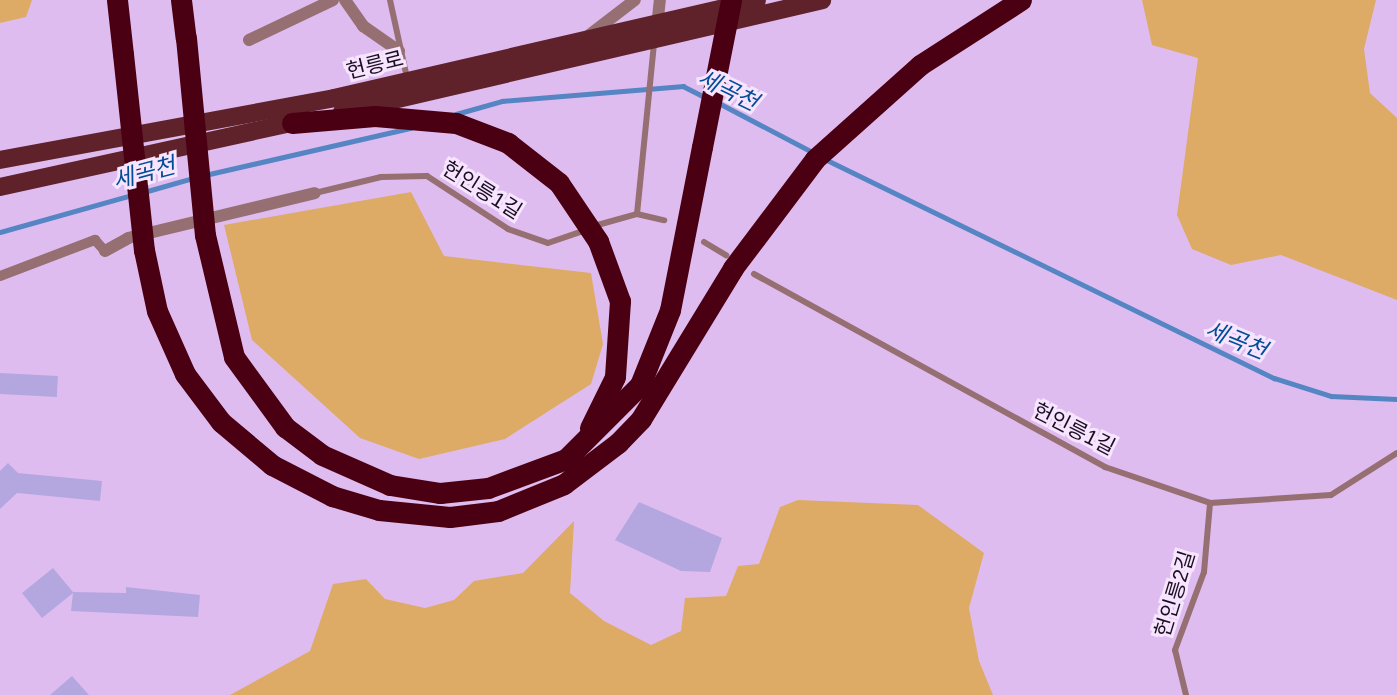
<!DOCTYPE html>
<html>
<head>
<meta charset="utf-8">
<style>
  body { margin:0 }
  #map { position:relative; width:1397px; height:695px; overflow:hidden; background:#dfbcf0; font-family:Arial,"Noto Sans KR",sans-serif }
  div>[style] { position:absolute }
  [style*='--x'] { left:calc(var(--x)*1px); top:calc(var(--y)*1px); width:calc(var(--w)*1px); rotate:calc(var(--a)*1deg) }
  .green>* { inset:0; background:#ddab65 }
  .stream>* { height:4.5px; margin:-2.25px; padding:0 2.25px; transform-origin:2.25px; border-radius:2.25px; background:#5585c2 }
  .building>* { inset:0; background:#b4a7df; transform-origin:0 0 }
  .service>* { height:6px; margin:-3px; padding:0 3px; transform-origin:3px; border-radius:3px; background:#956f71 }
  .pedestrian>* { height:10px; margin:-5px; padding:0 5px; transform-origin:5px; border-radius:5px; background:#956f71 }
  .minor>* { height:12px; margin:-6px; padding:0 6px; transform-origin:6px; border-radius:6px; background:#956f71 }
  .primary>* { height:18px; margin:-9px; padding:0 9px; transform-origin:9px; border-radius:9px; background:#5f212a }
  .motorway>* { height:21px; margin:-10.5px; padding:0 10.5px; transform-origin:10.5px; border-radius:10.5px; background:#4a0012 }
  .motorway-bridge>* { height:21px; margin:-10.5px; padding:0 10.5px; transform-origin:10.5px; border-radius:10.5px; background:#4a0012 }
  span { translate:-50% -50%; white-space:nowrap; text-align:center; line-height:1.15; -webkit-text-stroke:6px #f7e5ff; paint-order:stroke }
  .street-label { font-size:21px; color:#1b0e20 }
  .water-label { font-size:23px; color:#044c96; font-style:italic }
</style>
</head>
<body>
<div id="map">
  <div class="green">
    <i style="clip-path:polygon(0 0,32px 0,26px 17px,0 23px)"></i>
    <i style="clip-path:polygon(1142px 0,1376px 0,1364px 49px,1370px 93px,1397px 118px,1397px 300px,1281px 255px,1231px 265px,1192px 249px,1177px 215px,1198px 58px,1152px 45px)"></i>
    <i style="clip-path:polygon(411px 192px,444px 256px,591px 273px,603px 344px,591px 384px,505px 439px,419px 459px,360px 438px,252px 340px,224px 225px)"></i>
    <i style="clip-path:polygon(798px 500px,918px 505px,984px 553px,969px 608px,979px 661px,993px 695px,230px 695px,310px 651px,333px 584px,366px 579px,385px 599px,425px 608px,454px 600px,474px 581px,523px 573px,574px 521px,570px 593px,604px 621px,651px 645px,681px 631px,685px 598px,726px 596px,738px 566px,759px 564px,780px 507px)"></i>
  </div>
  <div class="stream">
    <i style="--x:717;--y:102;--w:110;--a:27.7"></i>
    <i style="--x:456;--y:114;--w:48;--a:-15.8"></i>
    <i style="--x:502;--y:101;--w:182;--a:-4.7"></i>
    <i style="--x:683;--y:86;--w:25;--a:27"></i>
    <i style="--x:825;--y:159;--w:500;--a:26"></i>
    <i style="--x:1274;--y:378;--w:60;--a:17.5"></i>
    <i style="--x:1331;--y:396;--w:66;--a:2.6"></i>
    <i style="--x:205;--y:175;--w:211;--a:-12.9"></i>
    <i style="--x:144;--y:192;--w:51;--a:-15.9"></i>
    <i style="--x:0;--y:232;--w:137;--a:-15.7"></i>
  </div>
  <div class="building">
    <i style="left:0;top:373px;width:58px;height:21px;rotate:3deg"></i>
    <i style="clip-path:polygon(8px 463px,18px 473px,102px 481px,100px 501px,17px 493px,0 509px,0 471px)"></i>
    <i style="clip-path:polygon(639px 502px,722px 538px,710px 572px,681px 571px,615px 540px)"></i>
    <i style="clip-path:polygon(53px 568px,73px 592px,126px 593px,126px 587px,200px 595px,198px 617px,71px 611px,73px 593px,42px 618px,22px 593px)"></i>
    <i style="clip-path:polygon(72px 676px,89px 695px,50px 695px)"></i>
  </div>
  <div class="service">
    <i style="--x:390;--y:0;--w:80;--a:77.7"></i>
    <i style="--x:315;--y:193;--w:68;--a:-13.6"></i>
    <i style="--x:381;--y:177;--w:46;--a:-1.2"></i>
    <i style="--x:427;--y:176;--w:97;--a:33.2"></i>
    <i style="--x:508;--y:229;--w:42;--a:19.3"></i>
    <i style="--x:548;--y:243;--w:39;--a:-19"></i>
    <i style="--x:637;--y:214;--w:172;--a:-84.3"></i>
    <i style="--x:594;--y:226;--w:45;--a:-15.6"></i>
    <i style="--x:637;--y:214;--w:28;--a:13"></i>
    <i style="--x:704;--y:242;--w:26;--a:31"></i>
    <i style="--x:754;--y:274;--w:401;--a:28.8"></i>
    <i style="--x:1105;--y:467;--w:111;--a:18.9"></i>
    <i style="--x:1210;--y:503;--w:121;--a:-3.8"></i>
    <i style="--x:1331;--y:495;--w:78;--a:-32.5"></i>
    <i style="--x:1186;--y:695;--w:46;--a:-103.7"></i>
    <i style="--x:1175;--y:650;--w:83;--a:-69.6"></i>
    <i style="--x:1204;--y:572;--w:69;--a:-85"></i>
  </div>
  <div class="pedestrian">
    <i style="--x:0;--y:276;--w:102;--a:-20.8"></i>
    <i style="--x:95;--y:240;--w:15;--a:48"></i>
  </div>
  <div class="minor">
    <i style="--x:345;--y:0;--w:32;--a:55"></i>
    <i style="--x:363;--y:26;--w:44;--a:34.8"></i>
    <i style="--x:657;--y:27;--w:27;--a:-84"></i>
    <i style="--x:588;--y:36;--w:59;--a:-37.5"></i>
    <i style="--x:249;--y:40;--w:93;--a:-25.5"></i>
    <i style="--x:105;--y:251;--w:26;--a:-29"></i>
    <i style="--x:128;--y:238;--w:192;--a:-13.5"></i>
  </div>
  <div class="primary">
    <i style="--x:342;--y:112;--w:493;--a:-13.1"></i>
    <i style="--x:0;--y:160;--w:340;--a:-10.5"></i>
    <i style="--x:334;--y:98;--w:434;--a:-13"></i>
    <i style="--x:0;--y:187;--w:311;--a:-12.4"></i>
  </div>
  <div class="motorway">
    <i style="--x:117;--y:0;--w:54;--a:83.7"></i>
    <i style="--x:181;--y:0;--w:38;--a:83"></i>
    <i style="--x:292;--y:123;--w:83;--a:-4.8"></i>
    <i style="--x:375;--y:116;--w:81;--a:4.9"></i>
    <i style="--x:456;--y:123;--w:56;--a:21"></i>
    <i style="--x:508;--y:143;--w:65;--a:38.1"></i>
    <i style="--x:559;--y:183;--w:70;--a:56.1"></i>
    <i style="--x:598;--y:241;--w:64;--a:69.9"></i>
    <i style="--x:620;--y:301;--w:76;--a:93.8"></i>
    <i style="--x:615;--y:377;--w:57;--a:116.1"></i>
    <i style="--x:205;--y:235;--w:125;--a:76.6"></i>
    <i style="--x:234;--y:357;--w:87;--a:53.9"></i>
    <i style="--x:285;--y:427;--w:46;--a:37.1"></i>
    <i style="--x:322;--y:455;--w:74;--a:23.8"></i>
    <i style="--x:390;--y:485;--w:51;--a:9.1"></i>
    <i style="--x:440;--y:493;--w:48;--a:-5.9"></i>
    <i style="--x:488;--y:488;--w:83;--a:-20.4"></i>
    <i style="--x:566;--y:459;--w:105;--a:-45"></i>
    <i style="--x:640;--y:385;--w:81;--a:-68.2"></i>
    <i style="--x:670;--y:310;--w:166;--a:-78.9"></i>
    <i style="--x:144;--y:250;--w:62;--a:78"></i>
    <i style="--x:157;--y:311;--w:69;--a:66"></i>
    <i style="--x:185;--y:374;--w:60;--a:53.1"></i>
    <i style="--x:221;--y:422;--w:67;--a:40.1"></i>
    <i style="--x:272;--y:465;--w:68;--a:27.3"></i>
    <i style="--x:332;--y:496;--w:49;--a:16.6"></i>
    <i style="--x:379;--y:510;--w:71;--a:5.6"></i>
    <i style="--x:450;--y:517;--w:48;--a:-7.1"></i>
    <i style="--x:498;--y:511;--w:71;--a:-22.2"></i>
    <i style="--x:564;--y:484;--w:68;--a:-37.2"></i>
    <i style="--x:618;--y:443;--w:33;--a:-46"></i>
    <i style="--x:641;--y:419;--w:177;--a:-58.6"></i>
    <i style="--x:733;--y:268;--w:136;--a:-53"></i>
    <i style="--x:815;--y:159;--w:141;--a:-41.8"></i>
    <i style="--x:920;--y:65;--w:120;--a:-32.8"></i>
  </div>
  <div class="motorway-bridge">
    <i style="--x:186;--y:38;--w:198;--a:84.5"></i>
    <i style="--x:123;--y:54;--w:197;--a:83.9"></i>
    <i style="--x:702;--y:147;--w:150;--a:-78.8"></i>
  </div>
  <div class="street-label">
    <span style="left:375px;top:65px;rotate:-14deg">헌릉로</span>
    <span style="left:482px;top:190px;rotate:32deg">헌인릉1길</span>
    <span style="left:1074px;top:429px;rotate:27deg">헌인릉1길</span>
    <span style="left:1175px;top:594px;rotate:-73deg">헌인릉2길</span>
  </div>
  <div class="water-label">
    <span style="left:728px;top:90px;rotate:26deg">세곡천</span>
    <span style="left:144px;top:173px;rotate:-15deg">세곡천</span>
    <span style="left:1236px;top:340px;rotate:22deg">세곡천</span>
  </div>
</div>
</body>
</html>
